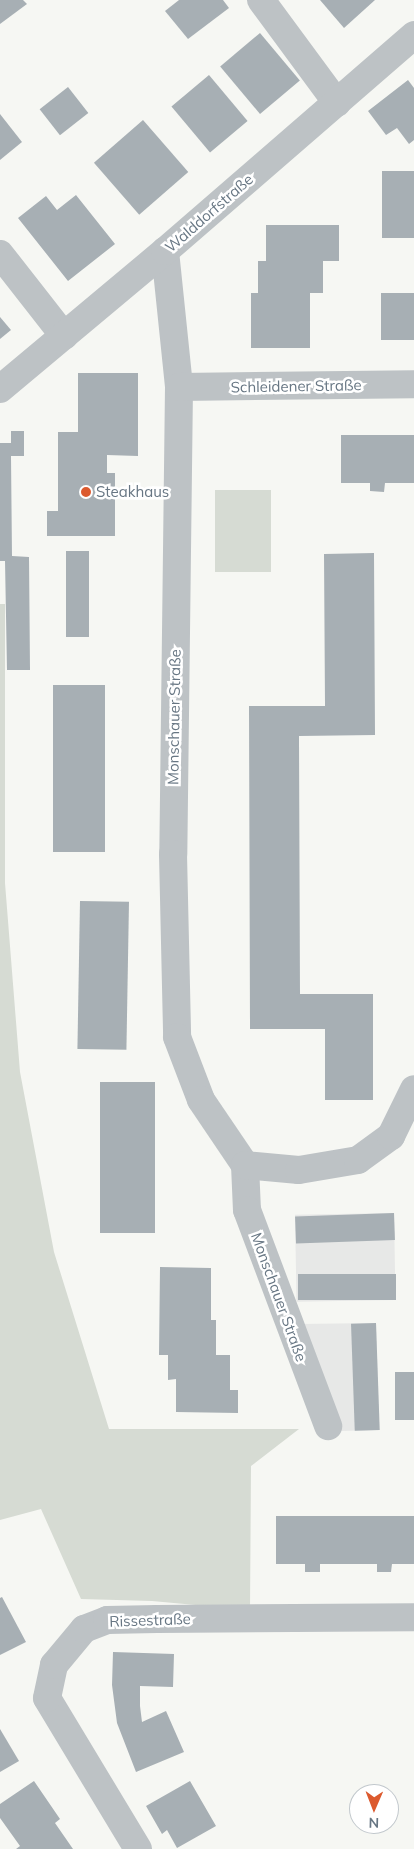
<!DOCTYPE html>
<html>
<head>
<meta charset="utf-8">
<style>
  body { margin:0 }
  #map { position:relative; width:414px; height:1849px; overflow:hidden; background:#f6f7f3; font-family:Mulish,sans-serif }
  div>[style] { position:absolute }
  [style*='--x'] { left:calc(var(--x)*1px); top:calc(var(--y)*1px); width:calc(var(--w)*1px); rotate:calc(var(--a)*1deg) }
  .built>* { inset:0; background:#e7e8e7; transform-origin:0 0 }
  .green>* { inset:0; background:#d6dbd3; transform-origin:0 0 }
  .building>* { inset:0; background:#a7afb4; transform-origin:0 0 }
  .minor>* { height:28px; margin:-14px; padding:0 14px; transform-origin:14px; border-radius:14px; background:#bdc2c5 }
  .dots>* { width:14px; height:14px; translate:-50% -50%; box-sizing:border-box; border:2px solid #fff; border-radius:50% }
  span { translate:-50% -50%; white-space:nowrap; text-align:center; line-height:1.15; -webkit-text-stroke:5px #fff; paint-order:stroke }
  .street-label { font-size:15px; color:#677683 }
  .poi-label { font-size:15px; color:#677683 }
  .left { translate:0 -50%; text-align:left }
  .north { position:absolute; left:349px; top:1784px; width:50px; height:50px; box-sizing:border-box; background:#fff; border:1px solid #c2c8cd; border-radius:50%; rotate:181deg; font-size:14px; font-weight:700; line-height:20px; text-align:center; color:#677683 }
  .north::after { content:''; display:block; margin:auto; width:18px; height:22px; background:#dc5a2e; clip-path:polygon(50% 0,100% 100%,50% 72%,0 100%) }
</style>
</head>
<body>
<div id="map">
  <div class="built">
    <i style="left:394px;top:1213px;width:87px;height:99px;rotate:89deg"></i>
    <i style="clip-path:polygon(376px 1323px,379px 1430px,341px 1431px,299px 1324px)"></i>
  </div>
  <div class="green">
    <i style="left:215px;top:490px;width:56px;height:82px"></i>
    <i style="clip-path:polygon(0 604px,5px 604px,5px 883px,20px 1072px,54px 1252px,109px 1429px,299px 1429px,251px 1466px,250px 1610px,152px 1601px,81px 1599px,41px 1509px,0 1520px)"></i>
  </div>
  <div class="building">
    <i style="clip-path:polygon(0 0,23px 0,27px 4px,0 24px)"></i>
    <i style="clip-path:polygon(179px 0,223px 0,229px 8px,188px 39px,165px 11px)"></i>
    <i style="clip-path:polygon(320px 0,375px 0,344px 28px)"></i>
    <i style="left:260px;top:33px;width:62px;height:52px;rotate:50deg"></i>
    <i style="left:209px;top:75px;width:60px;height:49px;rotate:50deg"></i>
    <i style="clip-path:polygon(408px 80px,414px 88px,414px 140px,409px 144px,397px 128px,386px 135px,368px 111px)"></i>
    <i style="left:68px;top:87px;width:33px;height:36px;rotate:52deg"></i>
    <i style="clip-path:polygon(0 114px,22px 142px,0 160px)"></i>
    <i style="left:143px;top:120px;width:69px;height:65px;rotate:49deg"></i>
    <i style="left:382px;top:171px;width:32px;height:67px"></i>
    <i style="clip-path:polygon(76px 195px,115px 244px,68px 281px,18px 218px,46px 196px,57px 210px)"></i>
    <i style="clip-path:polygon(266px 225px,339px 225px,339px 261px,323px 261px,323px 293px,310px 293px,310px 348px,251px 348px,251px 293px,258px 293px,258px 261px,266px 261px)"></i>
    <i style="left:381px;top:293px;width:33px;height:47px"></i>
    <i style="clip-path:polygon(0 317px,11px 330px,0 339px)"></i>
    <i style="clip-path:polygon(78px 373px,138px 373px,138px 456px,107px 455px,107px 473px,115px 473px,115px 536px,47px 536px,47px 511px,58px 511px,58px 432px,78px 432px)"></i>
    <i style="clip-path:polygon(11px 431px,24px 431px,24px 456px,11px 456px,12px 556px,29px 557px,30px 670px,7px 670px,5px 561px,0 561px,0 443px,11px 443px)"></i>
    <i style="clip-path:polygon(341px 435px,414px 435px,414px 483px,385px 483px,384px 492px,370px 491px,370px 483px,341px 483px)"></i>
    <i style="left:66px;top:551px;width:23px;height:86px"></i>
    <i style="clip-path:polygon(374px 553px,375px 735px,299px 736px,300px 994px,373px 994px,373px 1100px,325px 1100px,325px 1029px,250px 1029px,249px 706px,325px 706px,324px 554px)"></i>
    <i style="left:53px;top:685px;width:52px;height:167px"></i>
    <i style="left:80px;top:901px;width:49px;height:148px;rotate:1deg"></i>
    <i style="left:100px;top:1082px;width:55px;height:151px"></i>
    <i style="left:394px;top:1213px;width:27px;height:99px;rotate:88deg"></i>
    <i style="clip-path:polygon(160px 1267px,211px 1268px,211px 1320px,216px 1320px,216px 1355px,230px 1355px,230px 1390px,238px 1390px,238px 1413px,176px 1412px,176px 1379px,168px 1380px,168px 1355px,159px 1355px)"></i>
    <i style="left:396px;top:1274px;width:26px;height:98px;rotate:90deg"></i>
    <i style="left:376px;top:1323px;width:107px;height:25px;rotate:88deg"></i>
    <i style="left:395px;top:1372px;width:19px;height:48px"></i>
    <i style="clip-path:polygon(276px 1516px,414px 1516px,414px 1564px,392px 1564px,391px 1572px,377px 1572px,377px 1564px,320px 1564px,320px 1572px,305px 1572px,305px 1564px,276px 1564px)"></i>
    <i style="clip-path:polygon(2px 1597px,26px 1642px,0 1655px,0 1598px)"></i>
    <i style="clip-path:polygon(113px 1652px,174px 1654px,173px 1687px,140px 1686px,140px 1706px,142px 1722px,166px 1711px,184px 1752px,136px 1772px,117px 1723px,112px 1685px)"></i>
    <i style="clip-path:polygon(0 1729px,19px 1761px,0 1772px)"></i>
    <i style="clip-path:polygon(34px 1781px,60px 1819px,55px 1823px,73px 1849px,16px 1849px,20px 1846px,0 1818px,0 1804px)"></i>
    <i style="clip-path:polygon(190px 1781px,216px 1826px,177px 1848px,167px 1830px,162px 1834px,146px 1806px)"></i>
  </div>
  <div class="minor">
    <i style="--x:261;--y:0;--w:128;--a:53.6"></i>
    <i style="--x:165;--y:251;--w:137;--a:84.1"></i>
    <i style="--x:179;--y:387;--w:467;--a:90.7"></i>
    <i style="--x:173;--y:854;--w:183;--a:88.7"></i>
    <i style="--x:177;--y:1037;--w:67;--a:69.1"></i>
    <i style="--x:201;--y:1100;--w:78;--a:55.9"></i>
    <i style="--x:245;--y:1165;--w:45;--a:87.5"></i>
    <i style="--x:247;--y:1210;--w:231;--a:69.4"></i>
    <i style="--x:0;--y:254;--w:104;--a:52"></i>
    <i style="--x:179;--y:387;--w:235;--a:-0.7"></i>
    <i style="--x:0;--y:389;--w:215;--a:-39.9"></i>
    <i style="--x:165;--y:251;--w:330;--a:-40.9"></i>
    <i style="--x:245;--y:1165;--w:54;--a:5.3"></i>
    <i style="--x:299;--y:1170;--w:60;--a:-9.6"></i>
    <i style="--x:358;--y:1160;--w:41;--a:-36"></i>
    <i style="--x:391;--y:1136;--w:52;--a:-63.9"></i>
    <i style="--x:138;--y:1849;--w:176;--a:-121.1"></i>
    <i style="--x:47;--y:1698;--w:34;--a:-78"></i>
    <i style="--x:54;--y:1665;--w:47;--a:-50.2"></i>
    <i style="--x:84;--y:1629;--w:25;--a:-21"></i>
    <i style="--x:107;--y:1620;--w:50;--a:-1.1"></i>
    <i style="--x:157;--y:1619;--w:257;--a:-0.4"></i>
  </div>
  <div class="dots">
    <i style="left:86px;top:492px;background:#dc5a2e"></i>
  </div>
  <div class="street-label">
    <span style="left:209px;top:213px;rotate:-41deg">Walddorfstraße</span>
    <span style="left:296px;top:386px;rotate:-1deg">Schleidener Straße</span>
    <span style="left:174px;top:717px;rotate:-89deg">Monschauer Straße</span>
    <span style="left:279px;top:1297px;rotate:70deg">Monschauer Straße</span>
    <span style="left:150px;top:1620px;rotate:-2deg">Rissestraße</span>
  </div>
  <div class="poi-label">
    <span class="left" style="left:96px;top:492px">Steakhaus</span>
  </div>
  <div class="north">N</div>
</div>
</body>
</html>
